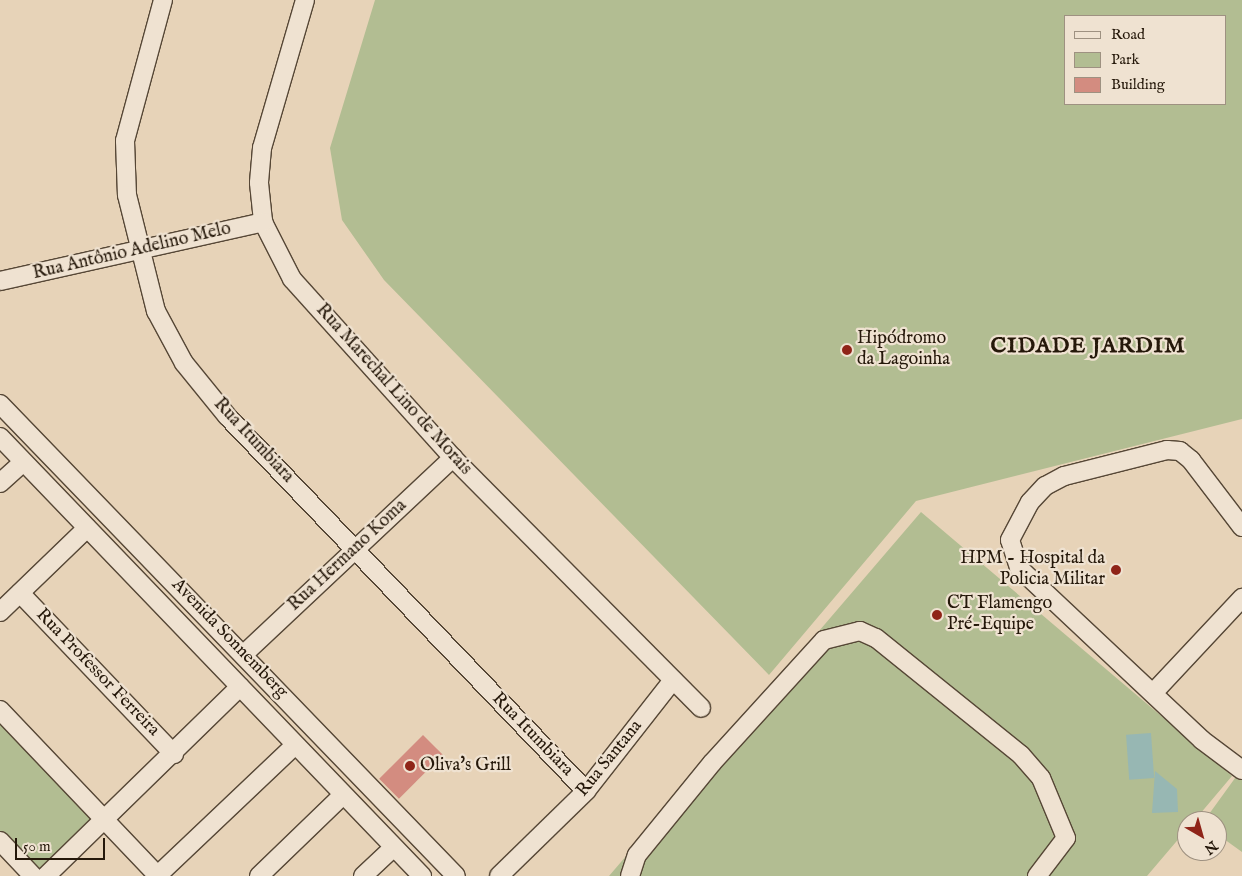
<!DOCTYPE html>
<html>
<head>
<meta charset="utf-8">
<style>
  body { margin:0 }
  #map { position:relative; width:1242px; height:876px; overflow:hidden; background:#e7d3b8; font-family:"IM FELL English",serif }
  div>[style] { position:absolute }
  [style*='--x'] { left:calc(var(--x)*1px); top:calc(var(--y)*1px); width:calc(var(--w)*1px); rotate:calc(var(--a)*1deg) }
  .green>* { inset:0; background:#b2bd92 }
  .water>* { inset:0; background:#97b7b3; transform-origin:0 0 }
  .building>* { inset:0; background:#d38c80; transform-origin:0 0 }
  .roads { filter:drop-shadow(1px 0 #564736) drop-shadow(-1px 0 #564736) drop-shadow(0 1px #564736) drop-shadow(0 -1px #564736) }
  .minor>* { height:18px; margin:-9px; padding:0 9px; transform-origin:9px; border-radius:9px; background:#efe2d1 }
  .dots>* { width:14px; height:14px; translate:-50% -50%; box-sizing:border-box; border:2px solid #efe2d1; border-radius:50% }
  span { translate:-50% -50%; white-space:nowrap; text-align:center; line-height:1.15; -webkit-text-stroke:4.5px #efe2d1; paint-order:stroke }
  .street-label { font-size:18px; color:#25180a }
  .poi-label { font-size:18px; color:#25180a }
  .left { translate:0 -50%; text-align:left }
  .right { translate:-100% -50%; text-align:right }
  .district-label { font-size:22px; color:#25180a; font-weight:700; letter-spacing:1px }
  .legend { position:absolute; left:1064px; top:15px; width:162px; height:90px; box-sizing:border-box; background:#efe2d1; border:1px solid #9e9181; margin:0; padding:6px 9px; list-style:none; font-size:15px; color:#25180a }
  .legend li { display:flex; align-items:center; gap:10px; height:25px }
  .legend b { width:25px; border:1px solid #9e9181 }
  .north { position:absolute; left:1177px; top:811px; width:50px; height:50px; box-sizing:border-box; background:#efe2d1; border:1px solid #9e9181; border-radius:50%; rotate:142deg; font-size:14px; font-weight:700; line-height:20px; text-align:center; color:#25180a }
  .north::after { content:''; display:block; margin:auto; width:18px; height:22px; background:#8f2418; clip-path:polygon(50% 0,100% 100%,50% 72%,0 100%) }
  .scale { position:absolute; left:15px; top:838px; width:90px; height:22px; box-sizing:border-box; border:2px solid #25180a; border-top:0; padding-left:6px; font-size:15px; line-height:18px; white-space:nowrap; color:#25180a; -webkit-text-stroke:4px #efe2d1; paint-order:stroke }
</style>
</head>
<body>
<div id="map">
  <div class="green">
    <i style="clip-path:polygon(evenodd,375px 0,1242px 0,1242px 419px,916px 501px,769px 675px,384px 280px,342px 220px,330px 148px,375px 0,1066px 16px,1226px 16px,1226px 104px,1066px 104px,1066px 16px)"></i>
    <i style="clip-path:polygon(921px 512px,1232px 776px,1194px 821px,1187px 821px,1187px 829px,1147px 876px,609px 876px)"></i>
    <i style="clip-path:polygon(0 710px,105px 821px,46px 876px,0 841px)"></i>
    <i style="clip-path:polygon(1238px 774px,1242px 777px,1242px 852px,1217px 834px,1217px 821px,1204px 821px)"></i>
  </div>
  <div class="water">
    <i style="left:1151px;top:733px;width:45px;height:25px;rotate:86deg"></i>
    <i style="clip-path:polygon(1155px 771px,1177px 789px,1178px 812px,1152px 813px)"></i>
  </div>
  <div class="building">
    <i style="left:423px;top:735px;width:28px;height:62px;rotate:45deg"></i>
  </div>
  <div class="roads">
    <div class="minor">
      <i style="--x:163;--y:0;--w:146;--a:105.1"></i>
      <i style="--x:125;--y:141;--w:54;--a:87.9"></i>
      <i style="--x:127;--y:195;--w:120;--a:76"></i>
      <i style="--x:156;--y:311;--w:59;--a:61.7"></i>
      <i style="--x:184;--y:363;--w:68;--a:50.9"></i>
      <i style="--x:227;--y:416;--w:519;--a:46.25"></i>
      <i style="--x:305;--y:0;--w:154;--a:106.2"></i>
      <i style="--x:262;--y:148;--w:35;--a:95"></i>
      <i style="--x:259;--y:183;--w:39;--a:84"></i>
      <i style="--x:263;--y:222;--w:64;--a:63"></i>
      <i style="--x:292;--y:279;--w:241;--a:48"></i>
      <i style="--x:453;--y:458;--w:352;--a:45.2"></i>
      <i style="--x:0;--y:281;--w:270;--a:-12.6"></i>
      <i style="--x:0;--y:404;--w:656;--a:45.99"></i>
      <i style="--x:0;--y:437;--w:609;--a:46.13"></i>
      <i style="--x:0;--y:483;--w:31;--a:-42"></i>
      <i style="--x:1242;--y:527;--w:84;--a:-127.3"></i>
      <i style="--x:1191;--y:460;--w:14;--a:-141"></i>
      <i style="--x:1180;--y:451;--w:13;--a:-176"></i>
      <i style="--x:1167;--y:450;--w:106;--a:165.8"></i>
      <i style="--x:1064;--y:476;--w:21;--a:152"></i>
      <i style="--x:1045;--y:486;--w:22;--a:133"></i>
      <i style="--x:1030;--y:502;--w:43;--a:117.8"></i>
      <i style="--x:1010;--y:540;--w:29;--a:72"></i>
      <i style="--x:1019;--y:568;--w:251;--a:43.2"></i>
      <i style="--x:1202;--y:740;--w:50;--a:36.9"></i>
      <i style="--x:20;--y:593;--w:223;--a:46.3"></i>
      <i style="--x:0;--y:612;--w:121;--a:-44"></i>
      <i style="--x:244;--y:654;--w:287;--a:-43.2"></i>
      <i style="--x:1154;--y:692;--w:129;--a:-46.9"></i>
      <i style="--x:0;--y:710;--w:229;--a:46.4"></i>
      <i style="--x:0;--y:841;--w:48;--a:46.7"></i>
      <i style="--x:46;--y:876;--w:271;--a:-44.3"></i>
      <i style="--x:157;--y:876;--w:190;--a:-43.5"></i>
      <i style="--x:259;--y:876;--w:117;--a:-44"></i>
      <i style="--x:363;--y:876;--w:42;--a:-43.1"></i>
      <i style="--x:499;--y:876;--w:122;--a:-44.3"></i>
      <i style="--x:586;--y:791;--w:141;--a:-51.9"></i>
      <i style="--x:630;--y:876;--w:22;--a:-72"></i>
      <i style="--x:637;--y:855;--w:119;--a:-50.8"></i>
      <i style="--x:712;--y:763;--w:166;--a:-47.7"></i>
      <i style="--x:824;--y:640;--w:37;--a:-14"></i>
      <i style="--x:860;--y:631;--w:17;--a:24"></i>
      <i style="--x:876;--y:638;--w:186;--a:38.9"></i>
      <i style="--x:1021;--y:755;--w:30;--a:49"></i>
      <i style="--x:1041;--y:778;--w:65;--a:67.4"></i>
      <i style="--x:1066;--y:838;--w:48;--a:127.3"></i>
    </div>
  </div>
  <div class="dots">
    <i style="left:847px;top:350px;background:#8f2418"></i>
    <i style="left:1116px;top:570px;background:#8f2418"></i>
    <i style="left:937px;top:615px;background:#8f2418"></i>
    <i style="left:410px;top:766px;background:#8f2418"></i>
  </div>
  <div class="street-label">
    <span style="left:132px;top:252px;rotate:-13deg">Rua Antônio Adelino Melo</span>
    <span style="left:393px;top:390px;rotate:48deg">Rua Marechal Lino de Morais</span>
    <span style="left:253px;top:441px;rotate:47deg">Rua Itumbiara</span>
    <span style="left:348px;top:556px;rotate:-43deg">Rua Hermano Koma</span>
    <span style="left:229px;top:639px;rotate:46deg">Avenida Sonnemberg</span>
    <span style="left:97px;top:673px;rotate:46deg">Rua Professor Ferreira</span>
    <span style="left:532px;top:735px;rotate:46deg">Rua Itumbiara</span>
    <span style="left:610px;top:759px;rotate:-51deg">Rua Santana</span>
  </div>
  <div class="poi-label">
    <span class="left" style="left:857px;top:350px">Hipódromo<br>da Lagoinha</span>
    <span class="right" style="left:1105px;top:570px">HPM - Hospital da<br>Policia Militar</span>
    <span class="left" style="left:947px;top:615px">CT Flamengo<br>Pré-Equipe</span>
    <span class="left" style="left:420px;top:766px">Oliva's Grill</span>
  </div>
  <div class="district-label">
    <span style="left:1088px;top:347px">CIDADE JARDIM</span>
  </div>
  <ul class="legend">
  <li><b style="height:6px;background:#efe2d1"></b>Road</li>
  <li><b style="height:14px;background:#b2bd92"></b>Park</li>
  <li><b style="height:14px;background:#d38c80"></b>Building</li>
  </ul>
  <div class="north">N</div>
  <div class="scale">50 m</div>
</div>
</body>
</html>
